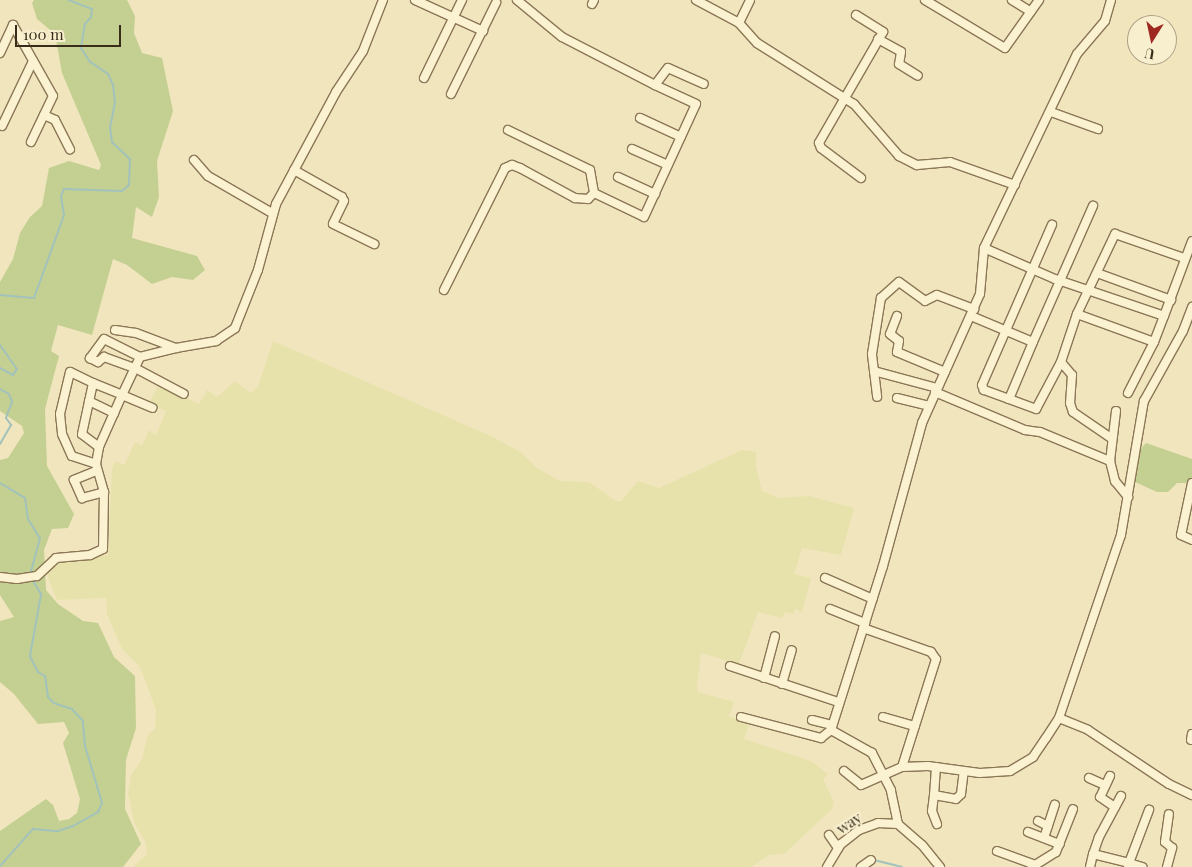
<!DOCTYPE html>
<html>
<head>
<meta charset="utf-8">
<style>
  body { margin:0 }
  #map { position:relative; width:1192px; height:867px; overflow:hidden; background:#f1e5be; font-family:"Playfair Display",serif }
  div>[style] { position:absolute }
  [style*='--x'] { left:calc(var(--x)*1px); top:calc(var(--y)*1px); width:calc(var(--w)*1px); rotate:calc(var(--a)*1deg) }
  .farmland>* { inset:0; background:#e7e2ab }
  .green>* { inset:0; background:#c4d091 }
  .stream>* { height:2px; margin:-1px; padding:0 1px; transform-origin:1px; border-radius:1px; background:#a2c2bb }
  .roads { filter:drop-shadow(1px 0 #8b7655) drop-shadow(-1px 0 #8b7655) drop-shadow(0 1px #8b7655) drop-shadow(0 -1px #8b7655) }
  .minor>* { height:8px; margin:-4px; padding:0 4px; transform-origin:4px; border-radius:4px; background:#fbf2d2 }
  span { translate:-50% -50%; white-space:nowrap; text-align:center; line-height:1.15; -webkit-text-stroke:4px #f8efce; paint-order:stroke }
  .street-label { font-size:15px; color:#392c1b }
  .north { position:absolute; left:1127px; top:15px; width:50px; height:50px; box-sizing:border-box; background:#f8efce; border:1px solid #aca186; border-radius:50%; rotate:190deg; font-size:14px; font-weight:700; line-height:20px; text-align:center; color:#392c1b }
  .north::after { content:''; display:block; margin:auto; width:18px; height:22px; background:#9e2921; clip-path:polygon(50% 0,100% 100%,50% 72%,0 100%) }
  .scale { position:absolute; left:15px; top:25px; width:106px; height:22px; box-sizing:border-box; border:2px solid #392c1b; border-top:0; padding-left:6px; font-size:15px; line-height:18px; white-space:nowrap; color:#392c1b; -webkit-text-stroke:4px #f8efce; paint-order:stroke }
</style>
</head>
<body>
<div id="map">
  <div class="farmland">
    <i style="clip-path:polygon(273px 341px,493px 437px,522px 453px,537px 468px,560px 481px,589px 482px,616px 501px,621px 501px,638px 481px,659px 488px,742px 450px,756px 452px,756px 466px,762px 491px,779px 498px,809px 496px,854px 508px,841px 555px,802px 548px,794px 574px,811px 578px,802px 612px,795px 609px,793px 614px,785px 612px,782px 618px,758px 612px,739px 664px,701px 653px,697px 687px,698px 692px,734px 702px,729px 716px,749px 724px,744px 739px,811px 761px,828px 774px,823px 779px,834px 802px,832px 809px,784px 854px,769px 855px,751px 867px,133px 867px,147px 854px,146px 843px,134px 822px,128px 793px,131px 775px,142px 759px,148px 734px,155px 729px,156px 710px,140px 667px,122px 649px,107px 614px,106px 598px,57px 600px,45px 570px,63px 558px,108px 555px,112px 469px,115px 461px,124px 465px,135px 442px,142px 446px,149px 430px,156px 435px,166px 411px,149px 403px,159px 384px,199px 404px,207px 390px,217px 397px,235px 381px,251px 393px,258px 387px)"></i>
  </div>
  <div class="green">
    <i style="clip-path:polygon(34px 0,127px 0,135px 16px,134px 33px,142px 53px,162px 58px,173px 111px,157px 161px,159px 197px,152px 217px,136px 207px,132px 238px,197px 256px,205px 270px,193px 280px,172px 277px,152px 284px,127px 265px,113px 259px,92px 335px,58px 325px,51px 351px,59px 356px,45px 409px,47px 466px,74px 514px,68px 528px,52px 529px,44px 550px,46px 590px,58px 604px,83px 621px,98px 623px,114px 657px,135px 676px,136px 728px,126px 760px,125px 809px,141px 844px,123px 867px,0 867px,0 831px,46px 799px,53px 805px,59px 821px,69px 819px,77px 813px,80px 799px,63px 743px,69px 733px,64px 722px,38px 724px,14px 694px,0 682px,0 621px,14px 617px,0 595px,0 460px,8px 458px,24px 433px,22px 426px,0 411px,0 282px,13px 259px,20px 233px,30px 217px,42px 206px,49px 168px,69px 161px,99px 170px,101px 165px,62px 73px,55px 34px,37px 19px,32px 3px)"></i>
    <i style="clip-path:polygon(1146px 443px,1192px 459px,1192px 483px,1177px 483px,1168px 492px,1157px 492px,1135px 482px,1137px 453px)"></i>
  </div>
  <div class="stream">
    <i style="--x:0;--y:295;--w:34;--a:5"></i>
    <i style="--x:34;--y:298;--w:88;--a:-70.1"></i>
    <i style="--x:64;--y:215;--w:19;--a:-99"></i>
    <i style="--x:61;--y:196;--w:8;--a:-67"></i>
    <i style="--x:64;--y:189;--w:58;--a:2"></i>
    <i style="--x:122;--y:191;--w:9;--a:-41"></i>
    <i style="--x:129;--y:185;--w:26;--a:-88"></i>
    <i style="--x:130;--y:159;--w:25;--a:-137"></i>
    <i style="--x:112;--y:142;--w:14;--a:-98"></i>
    <i style="--x:110;--y:128;--w:25;--a:-79"></i>
    <i style="--x:115;--y:103;--w:18;--a:-96"></i>
    <i style="--x:113;--y:85;--w:12;--a:-114"></i>
    <i style="--x:108;--y:74;--w:22;--a:-146"></i>
    <i style="--x:90;--y:62;--w:17;--a:-123"></i>
    <i style="--x:81;--y:48;--w:24;--a:-81"></i>
    <i style="--x:85;--y:24;--w:9;--a:-49"></i>
    <i style="--x:91;--y:17;--w:8;--a:-83"></i>
    <i style="--x:92;--y:9;--w:25;--a:-159"></i>
    <i style="--x:0;--y:345;--w:29;--a:55"></i>
    <i style="--x:17;--y:369;--w:7;--a:124"></i>
    <i style="--x:13;--y:375;--w:15;--a:-152"></i>
    <i style="--x:0;--y:389;--w:10;--a:29"></i>
    <i style="--x:9;--y:394;--w:9;--a:69"></i>
    <i style="--x:12;--y:402;--w:17;--a:111"></i>
    <i style="--x:6;--y:418;--w:9;--a:54"></i>
    <i style="--x:11;--y:425;--w:22;--a:120"></i>
    <i style="--x:0;--y:483;--w:29;--a:31"></i>
    <i style="--x:25;--y:498;--w:21;--a:82"></i>
    <i style="--x:28;--y:519;--w:22;--a:58"></i>
    <i style="--x:40;--y:538;--w:38;--a:105"></i>
    <i style="--x:874;--y:860;--w:29;--a:14"></i>
    <i style="--x:0;--y:866;--w:50;--a:-48.3"></i>
    <i style="--x:33;--y:829;--w:25;--a:5"></i>
    <i style="--x:58;--y:831;--w:16;--a:-18"></i>
    <i style="--x:73;--y:826;--w:29;--a:-29"></i>
    <i style="--x:98;--y:812;--w:10;--a:-66"></i>
    <i style="--x:102;--y:803;--w:59;--a:-106.6"></i>
    <i style="--x:85;--y:746;--w:25;--a:-95"></i>
    <i style="--x:83;--y:721;--w:16;--a:-133"></i>
    <i style="--x:72;--y:709;--w:19;--a:-162"></i>
    <i style="--x:54;--y:703;--w:8;--a:-135"></i>
    <i style="--x:48;--y:697;--w:21;--a:-98"></i>
    <i style="--x:45;--y:676;--w:8;--a:-150"></i>
    <i style="--x:38;--y:672;--w:18;--a:-117"></i>
    <i style="--x:30;--y:656;--w:63;--a:-79.9"></i>
    <i style="--x:41;--y:594;--w:17;--a:-121"></i>
  </div>
  <div class="roads">
    <div class="minor">
      <i style="--x:415;--y:0;--w:75;--a:24.5"></i>
      <i style="--x:517;--y:0;--w:58;--a:39.4"></i>
      <i style="--x:562;--y:37;--w:105;--a:27.3"></i>
      <i style="--x:655;--y:85;--w:21;--a:-53"></i>
      <i style="--x:668;--y:68;--w:39;--a:24"></i>
      <i style="--x:696;--y:0;--w:49;--a:28.1"></i>
      <i style="--x:739;--y:23;--w:27;--a:48"></i>
      <i style="--x:757;--y:43;--w:115;--a:32.2"></i>
      <i style="--x:854;--y:104;--w:69;--a:49.1"></i>
      <i style="--x:899;--y:156;--w:20;--a:27"></i>
      <i style="--x:917;--y:165;--w:33;--a:-5"></i>
      <i style="--x:950;--y:162;--w:69;--a:19.5"></i>
      <i style="--x:925;--y:0;--w:93;--a:31"></i>
      <i style="--x:1005;--y:48;--w:59;--a:-54.7"></i>
      <i style="--x:1012;--y:0;--w:22;--a:32"></i>
      <i style="--x:592;--y:4;--w:4;--a:-63"></i>
      <i style="--x:856;--y:15;--w:32;--a:32"></i>
      <i style="--x:883;--y:32;--w:128;--a:120"></i>
      <i style="--x:819;--y:143;--w:5;--a:68"></i>
      <i style="--x:821;--y:148;--w:50;--a:36.9"></i>
      <i style="--x:739;--y:23;--w:25;--a:-64"></i>
      <i style="--x:878;--y:39;--w:26;--a:29"></i>
      <i style="--x:901;--y:52;--w:12;--a:99"></i>
      <i style="--x:899;--y:64;--w:22;--a:32"></i>
      <i style="--x:0;--y:53;--w:31;--a:-65"></i>
      <i style="--x:13;--y:25;--w:81;--a:60.6"></i>
      <i style="--x:53;--y:96;--w:51;--a:115.6"></i>
      <i style="--x:424;--y:78;--w:87;--a:-64"></i>
      <i style="--x:451;--y:94;--w:102;--a:-63.7"></i>
      <i style="--x:1051;--y:112;--w:50;--a:19.9"></i>
      <i style="--x:44;--y:115;--w:12;--a:24"></i>
      <i style="--x:55;--y:120;--w:33;--a:63"></i>
      <i style="--x:640;--y:118;--w:45;--a:24.9"></i>
      <i style="--x:2;--y:126;--w:72;--a:-64.5"></i>
      <i style="--x:508;--y:130;--w:91;--a:26"></i>
      <i style="--x:590;--y:170;--w:23;--a:80"></i>
      <i style="--x:594;--y:193;--w:55;--a:25.6"></i>
      <i style="--x:644;--y:217;--w:124;--a:-65.3"></i>
      <i style="--x:696;--y:104;--w:45;--a:-155.1"></i>
      <i style="--x:632;--y:149;--w:39;--a:24"></i>
      <i style="--x:194;--y:160;--w:21;--a:49"></i>
      <i style="--x:208;--y:176;--w:74;--a:30"></i>
      <i style="--x:294;--y:170;--w:55;--a:29.4"></i>
      <i style="--x:342;--y:197;--w:4;--a:63"></i>
      <i style="--x:344;--y:201;--w:25;--a:116"></i>
      <i style="--x:333;--y:224;--w:46;--a:26"></i>
      <i style="--x:618;--y:177;--w:41;--a:24.7"></i>
      <i style="--x:984;--y:248;--w:77;--a:23.6"></i>
      <i style="--x:1055;--y:279;--w:115;--a:18.7"></i>
      <i style="--x:1164;--y:316;--w:80;--a:-69.5"></i>
      <i style="--x:1097;--y:273;--w:79;--a:20"></i>
      <i style="--x:444;--y:290;--w:136;--a:-63.4"></i>
      <i style="--x:505;--y:168;--w:8;--a:-23"></i>
      <i style="--x:512;--y:165;--w:9;--a:21"></i>
      <i style="--x:520;--y:168;--w:63;--a:28.6"></i>
      <i style="--x:575;--y:198;--w:13;--a:4"></i>
      <i style="--x:588;--y:199;--w:8;--a:-45"></i>
      <i style="--x:1077;--y:314;--w:82;--a:20"></i>
      <i style="--x:1154;--y:342;--w:28;--a:-69"></i>
      <i style="--x:897;--y:316;--w:19;--a:111"></i>
      <i style="--x:890;--y:334;--w:11;--a:38"></i>
      <i style="--x:899;--y:341;--w:11;--a:100"></i>
      <i style="--x:897;--y:352;--w:52;--a:22.6"></i>
      <i style="--x:971;--y:316;--w:67;--a:22.8"></i>
      <i style="--x:1033;--y:342;--w:149;--a:-66.2"></i>
      <i style="--x:115;--y:330;--w:21;--a:8"></i>
      <i style="--x:136;--y:333;--w:43;--a:20.6"></i>
      <i style="--x:176;--y:348;--w:41;--a:-9.9"></i>
      <i style="--x:216;--y:341;--w:23;--a:-34"></i>
      <i style="--x:235;--y:328;--w:62;--a:-68.4"></i>
      <i style="--x:258;--y:270;--w:68;--a:-74.7"></i>
      <i style="--x:276;--y:204;--w:127;--a:-61.8"></i>
      <i style="--x:336;--y:92;--w:49;--a:-56.6"></i>
      <i style="--x:363;--y:51;--w:55;--a:-68.6"></i>
      <i style="--x:1033;--y:342;--w:62;--a:112.8"></i>
      <i style="--x:1009;--y:399;--w:29;--a:20"></i>
      <i style="--x:1036;--y:409;--w:53;--a:-62"></i>
      <i style="--x:1061;--y:362;--w:51;--a:-71.6"></i>
      <i style="--x:1077;--y:314;--w:89;--a:-64.6"></i>
      <i style="--x:1115;--y:234;--w:73;--a:19.2"></i>
      <i style="--x:176;--y:348;--w:37;--a:166"></i>
      <i style="--x:140;--y:357;--w:40;--a:-153.4"></i>
      <i style="--x:104;--y:339;--w:24;--a:126"></i>
      <i style="--x:90;--y:358;--w:9;--a:27"></i>
      <i style="--x:98;--y:362;--w:8;--a:-40"></i>
      <i style="--x:104;--y:357;--w:33;--a:20"></i>
      <i style="--x:135;--y:368;--w:55;--a:28"></i>
      <i style="--x:140;--y:357;--w:42;--a:115.3"></i>
      <i style="--x:122;--y:395;--w:20;--a:114"></i>
      <i style="--x:114;--y:413;--w:37;--a:114"></i>
      <i style="--x:99;--y:447;--w:21;--a:-143"></i>
      <i style="--x:82;--y:434;--w:52;--a:-77.8"></i>
      <i style="--x:93;--y:383;--w:31;--a:22"></i>
      <i style="--x:122;--y:395;--w:33;--a:23"></i>
      <i style="--x:1061;--y:362;--w:17;--a:50"></i>
      <i style="--x:1072;--y:375;--w:28;--a:94"></i>
      <i style="--x:1070;--y:403;--w:9;--a:72"></i>
      <i style="--x:1073;--y:412;--w:46;--a:34.4"></i>
      <i style="--x:874;--y:371;--w:26;--a:83"></i>
      <i style="--x:93;--y:383;--w:25;--a:-154"></i>
      <i style="--x:70;--y:372;--w:43;--a:103.4"></i>
      <i style="--x:60;--y:414;--w:20;--a:84"></i>
      <i style="--x:62;--y:434;--w:24;--a:66"></i>
      <i style="--x:72;--y:456;--w:25;--a:18"></i>
      <i style="--x:937;--y:388;--w:65;--a:-164.9"></i>
      <i style="--x:874;--y:371;--w:17;--a:-97"></i>
      <i style="--x:872;--y:354;--w:57;--a:-80.9"></i>
      <i style="--x:881;--y:298;--w:24;--a:-42"></i>
      <i style="--x:899;--y:282;--w:32;--a:36"></i>
      <i style="--x:925;--y:301;--w:13;--a:-27"></i>
      <i style="--x:937;--y:295;--w:40;--a:21"></i>
      <i style="--x:935;--y:392;--w:98;--a:22.9"></i>
      <i style="--x:1025;--y:430;--w:15;--a:8"></i>
      <i style="--x:1040;--y:432;--w:76;--a:22.5"></i>
      <i style="--x:1128;--y:393;--w:57;--a:-63"></i>
      <i style="--x:897;--y:398;--w:33;--a:14"></i>
      <i style="--x:1009;--y:399;--w:27;--a:-160"></i>
      <i style="--x:984;--y:390;--w:5;--a:-112"></i>
      <i style="--x:982;--y:385;--w:175;--a:-66.4"></i>
      <i style="--x:89;--y:401;--w:28;--a:26"></i>
      <i style="--x:1116;--y:411;--w:50;--a:96.8"></i>
      <i style="--x:1110;--y:461;--w:21;--a:76"></i>
      <i style="--x:1115;--y:481;--w:21;--a:51"></i>
      <i style="--x:96;--y:471;--w:24;--a:158"></i>
      <i style="--x:74;--y:480;--w:20;--a:66"></i>
      <i style="--x:82;--y:498;--w:23;--a:-15"></i>
      <i style="--x:1192;--y:483;--w:53;--a:101.9"></i>
      <i style="--x:1181;--y:535;--w:12;--a:24"></i>
      <i style="--x:0;--y:577;--w:17;--a:7"></i>
      <i style="--x:17;--y:579;--w:20;--a:-9"></i>
      <i style="--x:37;--y:576;--w:26;--a:-43"></i>
      <i style="--x:56;--y:558;--w:34;--a:-5"></i>
      <i style="--x:90;--y:555;--w:14;--a:-25"></i>
      <i style="--x:103;--y:549;--w:57;--a:-89"></i>
      <i style="--x:104;--y:492;--w:29;--a:-106"></i>
      <i style="--x:96;--y:464;--w:17;--a:-80"></i>
      <i style="--x:825;--y:578;--w:52;--a:23.6"></i>
      <i style="--x:830;--y:609;--w:38;--a:22"></i>
      <i style="--x:730;--y:666;--w:114;--a:18.4"></i>
      <i style="--x:764;--y:678;--w:43;--a:-75.3"></i>
      <i style="--x:782;--y:684;--w:35;--a:-74"></i>
      <i style="--x:741;--y:717;--w:83;--a:14.7"></i>
      <i style="--x:821;--y:738;--w:13;--a:-39"></i>
      <i style="--x:883;--y:717;--w:33;--a:16"></i>
      <i style="--x:1059;--y:718;--w:31;--a:22"></i>
      <i style="--x:1088;--y:730;--w:97;--a:33.7"></i>
      <i style="--x:1169;--y:784;--w:25;--a:26"></i>
      <i style="--x:812;--y:720;--w:21;--a:14"></i>
      <i style="--x:1191;--y:740;--w:6;--a:-81"></i>
      <i style="--x:902;--y:767;--w:26;--a:-2"></i>
      <i style="--x:928;--y:766;--w:52;--a:7.7"></i>
      <i style="--x:980;--y:773;--w:30;--a:-4"></i>
      <i style="--x:1010;--y:771;--w:27;--a:-31"></i>
      <i style="--x:1033;--y:757;--w:23;--a:-56"></i>
      <i style="--x:1046;--y:738;--w:24;--a:-57"></i>
      <i style="--x:1059;--y:718;--w:193;--a:-71.3"></i>
      <i style="--x:1121;--y:535;--w:136;--a:-80.3"></i>
      <i style="--x:1144;--y:401;--w:80;--a:-60.9"></i>
      <i style="--x:1183;--y:331;--w:26;--a:-69"></i>
      <i style="--x:936;--y:767;--w:28;--a:94"></i>
      <i style="--x:934;--y:795;--w:22;--a:10"></i>
      <i style="--x:956;--y:799;--w:7;--a:-45"></i>
      <i style="--x:961;--y:794;--w:23;--a:-83"></i>
      <i style="--x:844;--y:771;--w:22;--a:39"></i>
      <i style="--x:861;--y:785;--w:45;--a:-23.7"></i>
      <i style="--x:902;--y:767;--w:113;--a:-72.5"></i>
      <i style="--x:936;--y:659;--w:9;--a:-126"></i>
      <i style="--x:931;--y:652;--w:72;--a:-160.6"></i>
      <i style="--x:1110;--y:776;--w:23;--a:115"></i>
      <i style="--x:1100;--y:797;--w:18;--a:34"></i>
      <i style="--x:1089;--y:778;--w:17;--a:24"></i>
      <i style="--x:934;--y:795;--w:16;--a:97"></i>
      <i style="--x:932;--y:811;--w:14;--a:69"></i>
      <i style="--x:1121;--y:796;--w:47;--a:118.2"></i>
      <i style="--x:1099;--y:837;--w:18;--a:109"></i>
      <i style="--x:1093;--y:854;--w:37;--a:14"></i>
      <i style="--x:1129;--y:863;--w:57;--a:-69.3"></i>
      <i style="--x:1038;--y:821;--w:11;--a:27"></i>
      <i style="--x:1028;--y:832;--w:34;--a:21"></i>
      <i style="--x:829;--y:835;--w:16;--a:55"></i>
      <i style="--x:1044;--y:838;--w:35;--a:-72"></i>
      <i style="--x:997;--y:851;--w:38;--a:20"></i>
      <i style="--x:827;--y:867;--w:27;--a:-59"></i>
      <i style="--x:841;--y:844;--w:23;--a:-38"></i>
      <i style="--x:859;--y:830;--w:20;--a:-20"></i>
      <i style="--x:878;--y:823;--w:20;--a:3"></i>
      <i style="--x:861;--y:867;--w:12;--a:-35"></i>
      <i style="--x:940;--y:867;--w:28;--a:-129"></i>
      <i style="--x:922;--y:845;--w:32;--a:-139"></i>
      <i style="--x:898;--y:824;--w:35;--a:-102"></i>
      <i style="--x:891;--y:790;--w:42;--a:-117.2"></i>
      <i style="--x:872;--y:753;--w:47;--a:-150.7"></i>
      <i style="--x:831;--y:730;--w:172;--a:-72.4"></i>
      <i style="--x:883;--y:566;--w:148;--a:-74.7"></i>
      <i style="--x:922;--y:423;--w:141;--a:-65.8"></i>
      <i style="--x:980;--y:294;--w:46;--a:-85"></i>
      <i style="--x:984;--y:248;--w:215;--a:-64.4"></i>
      <i style="--x:1077;--y:54;--w:43;--a:-49.7"></i>
      <i style="--x:1105;--y:21;--w:22;--a:-74"></i>
      <i style="--x:1032;--y:867;--w:28;--a:-32"></i>
      <i style="--x:1056;--y:852;--w:46;--a:-68.4"></i>
      <i style="--x:1090;--y:867;--w:13;--a:-77"></i>
      <i style="--x:1128;--y:867;--w:4;--a:-76"></i>
      <i style="--x:1129;--y:863;--w:14;--a:17"></i>
      <i style="--x:1167;--y:867;--w:20;--a:-75"></i>
      <i style="--x:1172;--y:848;--w:9;--a:-139"></i>
      <i style="--x:1165;--y:842;--w:28;--a:-82"></i>
    </div>
  </div>
  <div class="street-label">
    <span style="left:849px;top:823px;rotate:-33deg">way</span>
  </div>
  <div class="north">U</div>
  <div class="scale">100 m</div>
</div>
</body>
</html>
